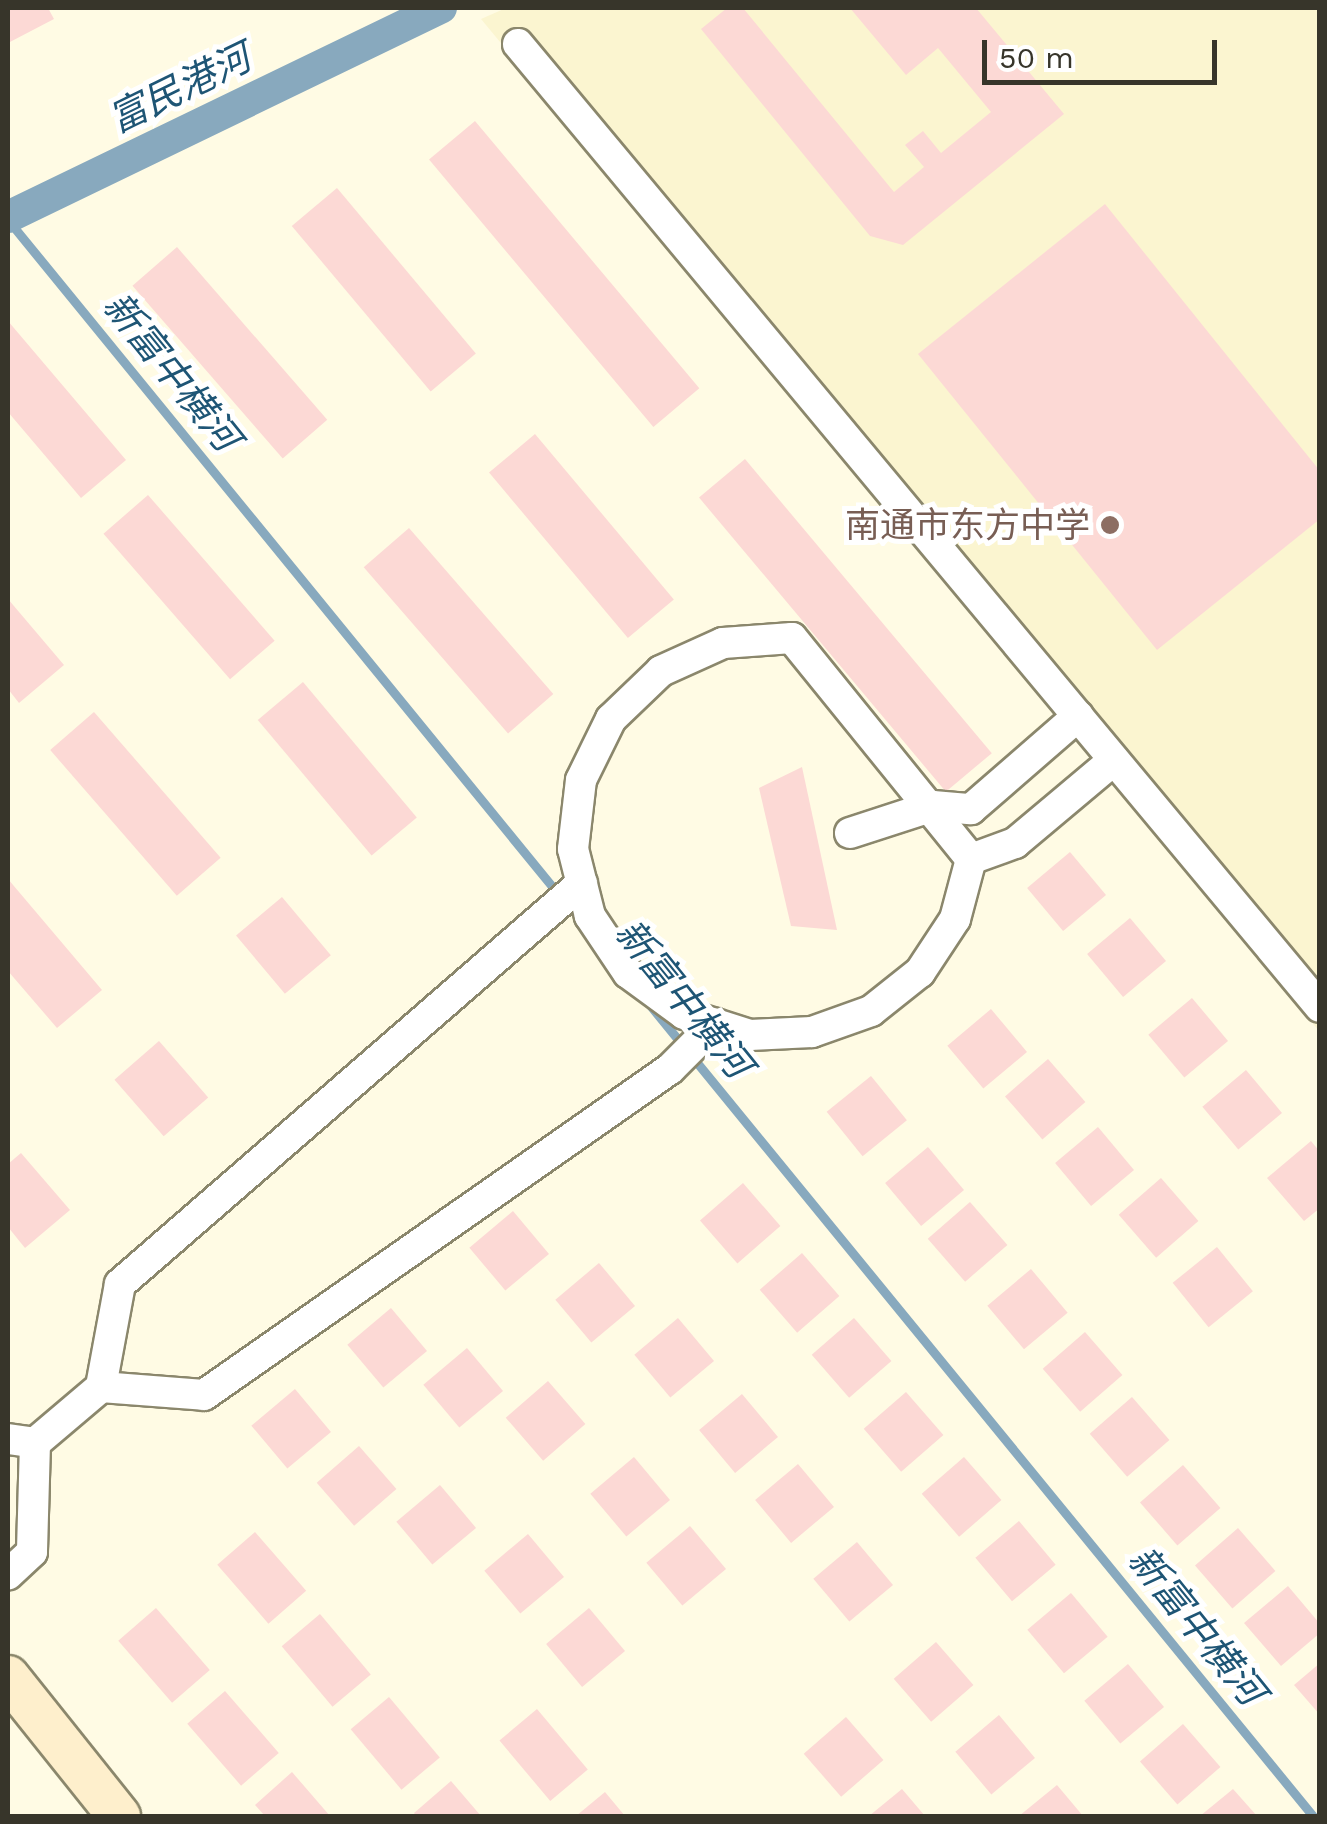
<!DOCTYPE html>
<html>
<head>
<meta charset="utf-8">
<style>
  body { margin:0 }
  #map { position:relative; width:1327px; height:1824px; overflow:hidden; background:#fffbe4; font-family:"Work Sans","Noto Sans SC",sans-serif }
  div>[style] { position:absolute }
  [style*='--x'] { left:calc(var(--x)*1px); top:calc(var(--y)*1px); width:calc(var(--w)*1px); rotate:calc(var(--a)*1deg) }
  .built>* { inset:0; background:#fbf5d0 }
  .stream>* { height:9px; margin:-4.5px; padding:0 4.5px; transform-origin:4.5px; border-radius:4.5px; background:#88a9be }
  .canal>* { height:32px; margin:-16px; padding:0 16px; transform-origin:16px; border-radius:16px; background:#88a9be }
  .building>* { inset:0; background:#fcd9d5; transform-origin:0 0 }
  .roads { filter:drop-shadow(2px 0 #8b876c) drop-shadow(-2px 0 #8b876c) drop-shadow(0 2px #8b876c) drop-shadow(0 -2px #8b876c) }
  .street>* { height:30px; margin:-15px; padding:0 15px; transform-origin:15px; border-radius:15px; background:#fff }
  .secondary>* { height:42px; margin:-21px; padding:0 21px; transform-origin:21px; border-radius:21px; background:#feefcc }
  .dots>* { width:28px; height:28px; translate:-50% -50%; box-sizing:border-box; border:5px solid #fff; border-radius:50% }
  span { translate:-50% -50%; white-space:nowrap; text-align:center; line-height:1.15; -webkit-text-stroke:10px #fff; paint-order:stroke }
  .education-label { font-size:35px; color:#785e54 }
  .right { translate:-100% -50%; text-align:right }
  .water-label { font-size:38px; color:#1e5575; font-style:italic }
  .frame { position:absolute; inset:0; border:10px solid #37352a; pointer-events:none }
  .scale { position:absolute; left:982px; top:40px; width:235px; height:45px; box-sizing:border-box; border:5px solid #37352a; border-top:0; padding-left:12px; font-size:30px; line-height:35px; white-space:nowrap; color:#37352a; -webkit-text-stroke:8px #fff; paint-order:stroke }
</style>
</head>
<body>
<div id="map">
  <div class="built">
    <i style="clip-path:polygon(506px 8px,1319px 8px,1319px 1031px,481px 19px)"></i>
  </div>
  <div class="stream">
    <i style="--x:8;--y:220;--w:873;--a:50.77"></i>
    <i style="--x:649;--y:1004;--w:1049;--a:50.73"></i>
  </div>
  <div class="canal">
    <i style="--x:8;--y:217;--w:481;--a:-25.8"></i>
  </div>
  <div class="building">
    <i style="clip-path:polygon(8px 8px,48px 8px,54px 19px,8px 43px)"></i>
    <i style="clip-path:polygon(727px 8px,743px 8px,894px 192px,924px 167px,905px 145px,923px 131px,941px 153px,991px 112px,938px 48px,906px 75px,850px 8px,976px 8px,1064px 114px,903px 245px,870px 236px,701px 29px)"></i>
    <i style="left:475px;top:121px;width:349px;height:60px;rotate:50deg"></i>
    <i style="left:337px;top:188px;width:216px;height:59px;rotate:50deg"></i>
    <i style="clip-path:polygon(1105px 204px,1320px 471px,1320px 519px,1157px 650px,918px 354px)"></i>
    <i style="left:177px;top:247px;width:229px;height:59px;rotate:49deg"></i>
    <i style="clip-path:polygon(8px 321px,126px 460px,81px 498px,8px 412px)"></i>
    <i style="left:535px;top:434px;width:216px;height:60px;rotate:50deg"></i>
    <i style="left:745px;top:459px;width:384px;height:60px;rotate:50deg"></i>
    <i style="left:148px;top:495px;width:193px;height:59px;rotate:49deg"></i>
    <i style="left:409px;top:528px;width:220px;height:60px;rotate:49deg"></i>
    <i style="clip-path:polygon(8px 599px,64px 665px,19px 703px,8px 689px)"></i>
    <i style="left:303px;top:682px;width:177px;height:59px;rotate:50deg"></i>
    <i style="left:94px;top:712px;width:193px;height:58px;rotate:49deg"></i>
    <i style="clip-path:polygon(802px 767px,837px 930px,791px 926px,759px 788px)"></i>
    <i style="left:1070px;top:852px;width:56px;height:56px;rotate:50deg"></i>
    <i style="clip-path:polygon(8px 879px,102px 990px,57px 1028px,8px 971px)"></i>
    <i style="left:282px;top:897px;width:76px;height:60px;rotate:50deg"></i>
    <i style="left:1130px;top:918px;width:56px;height:56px;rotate:50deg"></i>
    <i style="left:1192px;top:998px;width:56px;height:57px;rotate:50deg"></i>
    <i style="left:991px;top:1009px;width:56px;height:57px;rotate:50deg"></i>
    <i style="left:159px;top:1041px;width:75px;height:59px;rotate:49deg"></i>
    <i style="left:1048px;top:1059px;width:57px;height:57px;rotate:49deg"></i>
    <i style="left:1246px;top:1070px;width:56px;height:57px;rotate:50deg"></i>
    <i style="left:871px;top:1076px;width:57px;height:57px;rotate:51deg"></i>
    <i style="left:1098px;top:1127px;width:56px;height:56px;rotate:50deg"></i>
    <i style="clip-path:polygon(1311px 1141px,1320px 1152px,1320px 1208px,1304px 1221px,1267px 1178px)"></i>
    <i style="left:928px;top:1147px;width:56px;height:56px;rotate:50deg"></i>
    <i style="clip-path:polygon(21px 1153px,70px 1210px,25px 1248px,8px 1227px,8px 1164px)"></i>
    <i style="left:1161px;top:1178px;width:57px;height:56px;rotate:49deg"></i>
    <i style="left:743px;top:1183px;width:57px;height:57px;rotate:49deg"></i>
    <i style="left:970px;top:1202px;width:57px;height:56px;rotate:49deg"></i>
    <i style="left:513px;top:1211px;width:56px;height:57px;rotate:50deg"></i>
    <i style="left:1217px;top:1247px;width:57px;height:57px;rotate:51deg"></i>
    <i style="left:802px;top:1253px;width:57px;height:56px;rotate:49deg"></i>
    <i style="left:599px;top:1263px;width:56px;height:57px;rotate:50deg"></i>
    <i style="left:1031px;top:1269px;width:57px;height:57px;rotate:50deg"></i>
    <i style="left:391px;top:1308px;width:56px;height:57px;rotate:50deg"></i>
    <i style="left:678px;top:1318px;width:56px;height:57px;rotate:50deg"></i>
    <i style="left:854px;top:1318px;width:57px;height:56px;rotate:49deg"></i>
    <i style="left:1085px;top:1332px;width:57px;height:56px;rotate:49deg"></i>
    <i style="left:467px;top:1348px;width:56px;height:57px;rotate:50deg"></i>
    <i style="left:548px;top:1381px;width:57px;height:56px;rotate:49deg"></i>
    <i style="left:295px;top:1389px;width:56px;height:57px;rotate:50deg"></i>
    <i style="left:906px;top:1392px;width:57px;height:56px;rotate:49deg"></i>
    <i style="left:742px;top:1394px;width:56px;height:56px;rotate:50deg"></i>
    <i style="left:1132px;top:1397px;width:57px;height:56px;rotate:49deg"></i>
    <i style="left:359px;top:1446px;width:57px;height:56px;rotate:49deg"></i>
    <i style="left:634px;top:1457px;width:56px;height:57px;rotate:50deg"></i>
    <i style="left:964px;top:1457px;width:57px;height:56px;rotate:49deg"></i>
    <i style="left:798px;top:1464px;width:56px;height:56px;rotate:50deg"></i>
    <i style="left:1183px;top:1465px;width:57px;height:57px;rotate:49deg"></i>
    <i style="left:440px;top:1485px;width:56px;height:57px;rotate:50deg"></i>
    <i style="left:1019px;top:1521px;width:57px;height:57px;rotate:50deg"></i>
    <i style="left:690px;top:1526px;width:56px;height:57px;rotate:50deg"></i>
    <i style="left:1238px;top:1528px;width:57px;height:57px;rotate:49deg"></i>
    <i style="left:255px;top:1532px;width:78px;height:50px;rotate:49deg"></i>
    <i style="left:528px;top:1534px;width:56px;height:57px;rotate:50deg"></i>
    <i style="left:857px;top:1542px;width:56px;height:57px;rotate:50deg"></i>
    <i style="clip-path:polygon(1288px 1586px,1320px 1624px,1320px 1633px,1281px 1666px,1244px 1623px)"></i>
    <i style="left:1071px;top:1593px;width:57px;height:57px;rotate:50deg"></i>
    <i style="left:156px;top:1608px;width:82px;height:50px;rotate:49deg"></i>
    <i style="left:589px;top:1608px;width:56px;height:56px;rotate:50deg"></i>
    <i style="left:320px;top:1614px;width:79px;height:50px;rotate:50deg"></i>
    <i style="left:936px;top:1642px;width:57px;height:56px;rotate:49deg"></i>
    <i style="clip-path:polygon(1320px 1663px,1320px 1715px,1294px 1685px)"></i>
    <i style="left:1128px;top:1664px;width:56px;height:57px;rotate:50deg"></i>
    <i style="left:225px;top:1691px;width:82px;height:50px;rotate:49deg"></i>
    <i style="left:389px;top:1697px;width:79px;height:50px;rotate:50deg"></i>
    <i style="left:537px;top:1709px;width:79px;height:49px;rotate:50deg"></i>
    <i style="left:999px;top:1715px;width:56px;height:57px;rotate:50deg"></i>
    <i style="left:846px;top:1717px;width:57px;height:56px;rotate:49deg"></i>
    <i style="left:1183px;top:1724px;width:57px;height:57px;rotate:49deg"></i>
    <i style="clip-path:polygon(292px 1772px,330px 1816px,265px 1816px,255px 1805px)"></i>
    <i style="clip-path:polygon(451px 1781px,481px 1816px,416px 1816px,414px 1813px)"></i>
    <i style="clip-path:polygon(1057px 1785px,1083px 1816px,1019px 1816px)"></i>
    <i style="clip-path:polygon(902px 1789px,925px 1816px,869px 1816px)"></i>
    <i style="clip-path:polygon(1233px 1789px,1257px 1816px,1200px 1816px)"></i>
    <i style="clip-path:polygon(605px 1792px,625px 1816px,576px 1816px)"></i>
  </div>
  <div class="roads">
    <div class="street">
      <i style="--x:518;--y:44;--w:1253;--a:50.21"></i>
      <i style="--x:792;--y:638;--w:284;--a:51"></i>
      <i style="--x:971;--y:859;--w:62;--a:104.9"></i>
      <i style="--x:955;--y:919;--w:64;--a:123.4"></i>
      <i style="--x:920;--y:972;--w:63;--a:141.5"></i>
      <i style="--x:871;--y:1011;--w:63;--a:160.4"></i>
      <i style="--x:812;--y:1032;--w:62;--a:177.2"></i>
      <i style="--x:750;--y:1035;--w:69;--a:-162.3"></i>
      <i style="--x:684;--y:1014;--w:69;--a:-143.8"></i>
      <i style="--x:628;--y:973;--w:69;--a:-123.7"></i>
      <i style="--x:590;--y:916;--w:69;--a:-104.2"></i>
      <i style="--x:573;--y:849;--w:69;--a:-83.4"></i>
      <i style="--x:581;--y:780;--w:68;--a:-63.8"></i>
      <i style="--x:611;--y:719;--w:69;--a:-43.8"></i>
      <i style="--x:661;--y:671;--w:68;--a:-24.3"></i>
      <i style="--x:723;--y:643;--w:69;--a:-4.1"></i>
      <i style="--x:850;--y:833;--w:87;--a:-18"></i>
      <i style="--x:933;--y:806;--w:38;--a:5"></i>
      <i style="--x:971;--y:809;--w:142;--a:-41"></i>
      <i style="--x:971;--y:859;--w:47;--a:-20"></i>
      <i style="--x:1015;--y:843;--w:129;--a:-40"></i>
      <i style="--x:582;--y:883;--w:612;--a:139.04"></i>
      <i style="--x:120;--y:1284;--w:105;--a:100.5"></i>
      <i style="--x:101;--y:1387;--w:103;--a:4.4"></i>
      <i style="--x:204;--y:1395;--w:569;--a:-34.98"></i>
      <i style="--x:670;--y:1069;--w:64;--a:-45"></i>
      <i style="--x:8;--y:1439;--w:27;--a:8"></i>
      <i style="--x:35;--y:1443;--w:109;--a:91.6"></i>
      <i style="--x:32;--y:1552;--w:33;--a:137"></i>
      <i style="--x:35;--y:1443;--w:87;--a:-40.3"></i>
    </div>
    <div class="secondary">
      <i style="--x:8;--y:1677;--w:178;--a:51.4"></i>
    </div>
  </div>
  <div class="dots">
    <i style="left:1110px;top:525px;background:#8d6e63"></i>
  </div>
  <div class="education-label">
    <span class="right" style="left:1090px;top:525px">南通市东方中学</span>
  </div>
  <div class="water-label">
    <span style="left:180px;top:89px;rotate:-26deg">富民港河</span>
    <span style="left:171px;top:372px;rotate:51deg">新富中横河</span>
    <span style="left:683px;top:999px;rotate:51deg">新富中横河</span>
    <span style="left:1196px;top:1626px;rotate:51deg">新富中横河</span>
  </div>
  <div class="frame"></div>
  <div class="scale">50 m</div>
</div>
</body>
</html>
